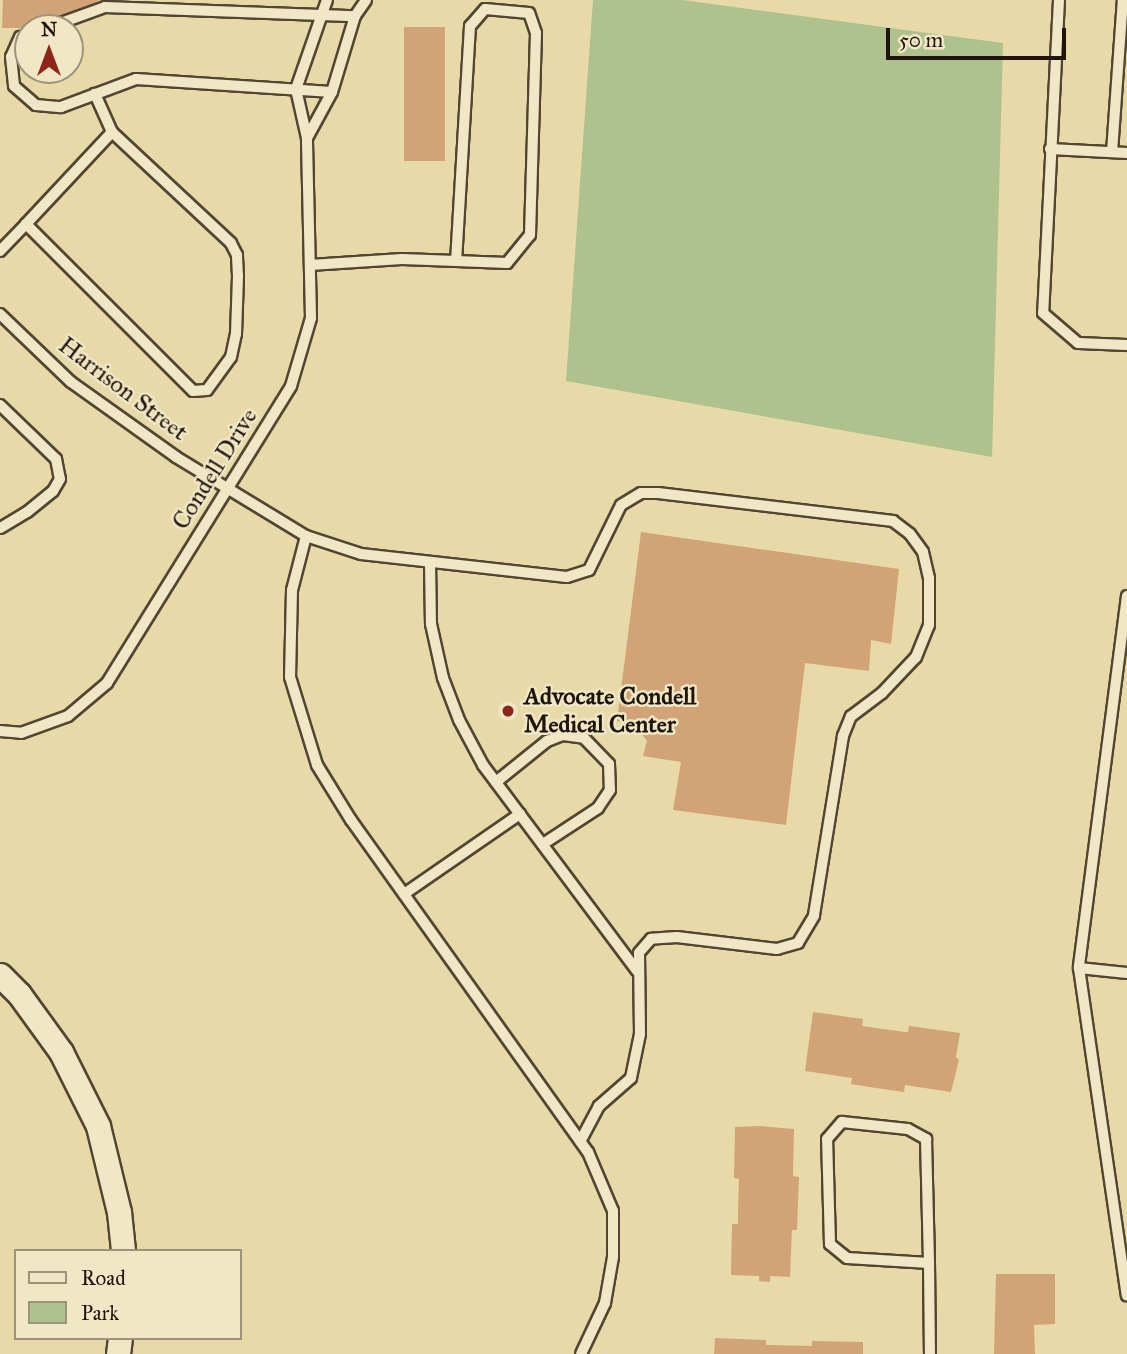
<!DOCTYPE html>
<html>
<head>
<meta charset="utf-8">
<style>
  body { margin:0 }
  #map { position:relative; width:1127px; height:1354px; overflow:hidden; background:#e7daa8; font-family:"IM FELL Great Primer",serif }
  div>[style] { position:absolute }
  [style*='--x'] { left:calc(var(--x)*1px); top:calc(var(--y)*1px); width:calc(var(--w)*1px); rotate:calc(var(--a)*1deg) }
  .green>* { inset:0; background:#afc18c }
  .building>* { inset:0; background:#d2a377; transform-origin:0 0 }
  .roads { filter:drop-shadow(2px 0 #524632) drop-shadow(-2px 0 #524632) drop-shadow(0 2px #524632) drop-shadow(0 -2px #524632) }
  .lane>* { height:10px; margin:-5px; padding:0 5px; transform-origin:5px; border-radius:5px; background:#efe7c6 }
  .street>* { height:23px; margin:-11.5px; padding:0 11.5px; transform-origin:11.5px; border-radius:11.5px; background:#efe7c6 }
  .dots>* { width:19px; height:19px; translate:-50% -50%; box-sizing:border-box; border:4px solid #efe7c6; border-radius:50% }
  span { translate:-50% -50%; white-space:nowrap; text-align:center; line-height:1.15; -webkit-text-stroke:5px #efe7c6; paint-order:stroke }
  .street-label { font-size:24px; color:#20150a }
  .poi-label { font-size:24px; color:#20150a; font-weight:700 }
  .left { translate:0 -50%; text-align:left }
  .legend { position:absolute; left:14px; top:1249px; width:228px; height:91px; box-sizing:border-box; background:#efe7c6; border:2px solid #9c937b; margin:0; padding:9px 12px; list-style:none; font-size:21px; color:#20150a }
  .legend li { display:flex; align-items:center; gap:14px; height:35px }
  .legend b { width:35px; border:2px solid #9c937b }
  .north { position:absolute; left:14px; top:14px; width:70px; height:70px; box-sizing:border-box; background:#efe7c6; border:2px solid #9c937b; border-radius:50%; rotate:0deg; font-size:19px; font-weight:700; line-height:28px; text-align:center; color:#20150a }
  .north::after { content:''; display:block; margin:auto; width:24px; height:32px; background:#8f2418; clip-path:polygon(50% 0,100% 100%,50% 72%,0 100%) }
  .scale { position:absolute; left:886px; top:28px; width:180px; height:32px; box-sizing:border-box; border:4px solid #20150a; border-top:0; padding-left:9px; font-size:21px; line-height:24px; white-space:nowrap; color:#20150a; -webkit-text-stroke:5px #efe7c6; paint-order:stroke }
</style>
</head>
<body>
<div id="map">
  <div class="green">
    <i style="clip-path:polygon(593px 0,682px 0,1003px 43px,992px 457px,566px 381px)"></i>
  </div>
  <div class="building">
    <i style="clip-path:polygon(3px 0,100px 0,54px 23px,27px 28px,2px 28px)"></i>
    <i style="left:404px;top:27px;width:41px;height:134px"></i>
    <i style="clip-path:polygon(641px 532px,899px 569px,891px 644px,871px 640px,869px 671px,805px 663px,786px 825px,673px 810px,681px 762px,643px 756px,647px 741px,636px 726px,617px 721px)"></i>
    <i style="clip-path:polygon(813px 1012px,863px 1019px,862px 1026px,905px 1032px,908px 1032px,909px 1026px,960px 1033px,956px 1057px,959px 1060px,951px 1092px,905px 1085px,904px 1092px,889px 1090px,851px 1084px,852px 1078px,805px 1071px)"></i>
    <i style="clip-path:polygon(760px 1126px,794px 1129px,793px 1176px,799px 1177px,797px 1230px,792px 1230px,790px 1277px,770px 1276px,770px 1282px,759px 1281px,759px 1276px,731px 1275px,732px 1224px,738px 1224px,738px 1211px,739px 1179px,734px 1178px,735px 1127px)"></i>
    <i style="clip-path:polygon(996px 1274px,1055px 1274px,1055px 1324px,1034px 1325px,1035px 1354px,994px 1354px)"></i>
    <i style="clip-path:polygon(715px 1338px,766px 1340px,766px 1345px,770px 1345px,812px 1346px,812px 1341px,863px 1342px,863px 1354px,714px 1354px)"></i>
  </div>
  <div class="roads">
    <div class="lane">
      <i style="--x:1059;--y:0;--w:313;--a:92.9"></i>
      <i style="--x:1043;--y:313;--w:46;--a:40.6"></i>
      <i style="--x:1078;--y:343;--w:49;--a:2.3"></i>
      <i style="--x:47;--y:28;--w:62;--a:-19.9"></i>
      <i style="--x:105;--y:7;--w:250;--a:2.1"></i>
      <i style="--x:28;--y:35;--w:8;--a:166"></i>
      <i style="--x:20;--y:37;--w:22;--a:114"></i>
      <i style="--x:11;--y:57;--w:29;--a:84"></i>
      <i style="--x:14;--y:86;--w:29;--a:41"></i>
      <i style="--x:36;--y:105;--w:25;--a:5"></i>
      <i style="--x:61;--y:107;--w:80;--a:-20.5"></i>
      <i style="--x:136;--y:79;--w:196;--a:3.8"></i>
      <i style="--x:307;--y:138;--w:52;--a:-61.5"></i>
      <i style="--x:332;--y:92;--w:79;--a:-73.2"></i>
      <i style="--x:355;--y:16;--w:19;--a:-55"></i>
      <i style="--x:1050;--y:149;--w:77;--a:3"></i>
      <i style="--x:1112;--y:152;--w:152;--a:-85.9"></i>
      <i style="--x:26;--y:224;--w:126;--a:-46.9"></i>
      <i style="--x:0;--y:251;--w:37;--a:-46"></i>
      <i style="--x:26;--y:224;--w:236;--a:45"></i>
      <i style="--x:193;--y:391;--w:14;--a:-4"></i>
      <i style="--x:207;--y:390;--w:41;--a:-54"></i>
      <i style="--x:231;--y:357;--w:24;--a:-78"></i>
      <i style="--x:236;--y:334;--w:58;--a:-88"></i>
      <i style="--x:238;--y:276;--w:21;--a:-93"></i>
      <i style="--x:237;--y:255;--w:13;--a:-117"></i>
      <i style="--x:231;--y:243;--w:163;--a:-137"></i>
      <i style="--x:112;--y:132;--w:42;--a:-114.1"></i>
      <i style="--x:310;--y:265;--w:92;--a:-3.7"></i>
      <i style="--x:402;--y:259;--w:54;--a:2.1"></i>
      <i style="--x:456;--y:261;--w:51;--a:2.2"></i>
      <i style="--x:507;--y:263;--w:36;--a:-51"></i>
      <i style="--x:530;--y:235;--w:202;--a:-88.3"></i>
      <i style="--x:536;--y:33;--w:21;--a:-109"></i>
      <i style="--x:529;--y:13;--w:44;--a:-174.8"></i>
      <i style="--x:485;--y:9;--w:23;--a:131"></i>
      <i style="--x:470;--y:26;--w:235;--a:93.4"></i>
      <i style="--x:0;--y:314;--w:98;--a:43.8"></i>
      <i style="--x:71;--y:382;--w:129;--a:35.5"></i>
      <i style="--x:176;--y:457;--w:152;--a:31.3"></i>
      <i style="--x:306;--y:536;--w:56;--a:104.5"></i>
      <i style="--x:292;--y:590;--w:87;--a:91.3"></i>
      <i style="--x:290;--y:677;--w:92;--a:72.9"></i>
      <i style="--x:317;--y:765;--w:65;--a:58.3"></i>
      <i style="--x:351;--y:820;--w:408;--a:54.5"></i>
      <i style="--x:588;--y:1152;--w:64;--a:67"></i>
      <i style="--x:613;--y:1211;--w:46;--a:90"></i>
      <i style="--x:613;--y:1257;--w:47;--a:99.9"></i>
      <i style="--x:605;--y:1303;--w:56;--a:115.2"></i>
      <i style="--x:0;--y:405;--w:78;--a:44"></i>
      <i style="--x:56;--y:459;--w:20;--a:79"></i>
      <i style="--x:60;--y:479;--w:14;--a:120"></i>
      <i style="--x:53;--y:491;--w:33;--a:141"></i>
      <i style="--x:27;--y:512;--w:31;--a:149"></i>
      <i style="--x:306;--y:536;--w:58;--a:18.1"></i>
      <i style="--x:361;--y:554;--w:207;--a:6.4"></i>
      <i style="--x:567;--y:577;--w:23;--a:-18"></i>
      <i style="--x:589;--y:570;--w:72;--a:-63.8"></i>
      <i style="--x:621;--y:505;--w:23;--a:-31"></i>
      <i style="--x:641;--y:493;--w:17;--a:0"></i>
      <i style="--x:658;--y:493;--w:237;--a:6.8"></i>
      <i style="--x:893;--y:521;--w:21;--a:37"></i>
      <i style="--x:910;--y:534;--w:22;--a:54"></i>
      <i style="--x:923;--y:552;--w:27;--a:77"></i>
      <i style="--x:929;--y:578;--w:47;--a:90"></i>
      <i style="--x:929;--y:625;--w:35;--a:112"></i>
      <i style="--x:916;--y:657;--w:50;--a:133.4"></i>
      <i style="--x:882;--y:693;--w:39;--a:143"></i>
      <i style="--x:851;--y:716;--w:22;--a:112"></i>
      <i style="--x:843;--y:736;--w:182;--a:99.2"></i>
      <i style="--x:814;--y:916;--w:31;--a:121"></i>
      <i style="--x:798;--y:943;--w:22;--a:164"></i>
      <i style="--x:777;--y:949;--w:101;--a:-173.2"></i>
      <i style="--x:677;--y:937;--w:26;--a:176"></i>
      <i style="--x:651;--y:939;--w:18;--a:131"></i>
      <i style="--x:639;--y:953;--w:81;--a:89.3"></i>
      <i style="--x:640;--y:1034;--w:45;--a:101.6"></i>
      <i style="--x:631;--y:1078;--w:43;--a:138.8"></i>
      <i style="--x:599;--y:1106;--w:40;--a:118"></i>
      <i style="--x:430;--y:562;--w:62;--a:89.1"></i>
      <i style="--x:431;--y:624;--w:55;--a:77.5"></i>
      <i style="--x:443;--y:678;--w:45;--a:69.1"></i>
      <i style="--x:459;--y:720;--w:51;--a:61.9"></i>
      <i style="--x:483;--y:765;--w:257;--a:53.2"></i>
      <i style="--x:1127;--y:596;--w:375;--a:97.4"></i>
      <i style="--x:1079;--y:968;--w:331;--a:81.7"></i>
      <i style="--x:0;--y:731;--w:21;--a:5"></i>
      <i style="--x:21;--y:733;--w:50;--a:-19.9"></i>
      <i style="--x:68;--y:716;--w:51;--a:-40.2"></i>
      <i style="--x:107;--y:683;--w:349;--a:-58.2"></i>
      <i style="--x:291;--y:386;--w:71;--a:-73.6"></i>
      <i style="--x:311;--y:318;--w:180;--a:-91.3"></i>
      <i style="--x:307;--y:138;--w:50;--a:-102.7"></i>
      <i style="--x:296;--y:89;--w:94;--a:-70.8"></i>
      <i style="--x:496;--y:782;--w:65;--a:-38.8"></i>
      <i style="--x:547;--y:741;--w:17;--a:-21"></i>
      <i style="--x:563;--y:735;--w:21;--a:8"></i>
      <i style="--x:584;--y:738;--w:36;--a:46"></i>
      <i style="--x:609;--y:764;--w:26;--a:88"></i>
      <i style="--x:610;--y:790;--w:22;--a:124"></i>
      <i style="--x:598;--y:808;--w:66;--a:146.8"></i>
      <i style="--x:404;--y:894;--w:141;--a:-34.6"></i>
      <i style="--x:1079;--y:968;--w:48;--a:5.9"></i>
      <i style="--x:929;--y:1263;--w:82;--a:-176.5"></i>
      <i style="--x:847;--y:1258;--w:22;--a:-141"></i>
      <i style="--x:830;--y:1244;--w:105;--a:-91.6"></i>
      <i style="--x:827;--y:1139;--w:23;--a:-49"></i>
      <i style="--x:842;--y:1122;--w:66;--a:6.1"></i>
      <i style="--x:908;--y:1129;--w:21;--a:29"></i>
      <i style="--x:926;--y:1139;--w:124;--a:88.6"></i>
      <i style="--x:929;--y:1263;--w:91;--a:89.4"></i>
    </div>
    <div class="street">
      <i style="--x:0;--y:975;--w:27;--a:45"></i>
      <i style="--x:19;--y:994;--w:72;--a:54.1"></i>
      <i style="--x:61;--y:1052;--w:83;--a:63.4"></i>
      <i style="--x:98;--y:1126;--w:89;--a:76.3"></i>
      <i style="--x:119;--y:1212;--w:39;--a:84"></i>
      <i style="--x:118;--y:1354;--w:16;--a:-83"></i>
    </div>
  </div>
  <div class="dots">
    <i style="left:508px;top:711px;background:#8f2418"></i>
  </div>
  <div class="street-label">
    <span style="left:123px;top:389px;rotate:37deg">Harrison Street</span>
    <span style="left:215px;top:469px;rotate:-58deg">Condell Drive</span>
  </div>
  <div class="poi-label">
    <span class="left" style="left:524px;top:711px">Advocate Condell<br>Medical Center</span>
  </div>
  <ul class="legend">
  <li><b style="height:9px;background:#efe7c6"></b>Road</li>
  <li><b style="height:19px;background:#afc18c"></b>Park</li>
  </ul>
  <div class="north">N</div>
  <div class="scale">50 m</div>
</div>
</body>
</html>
